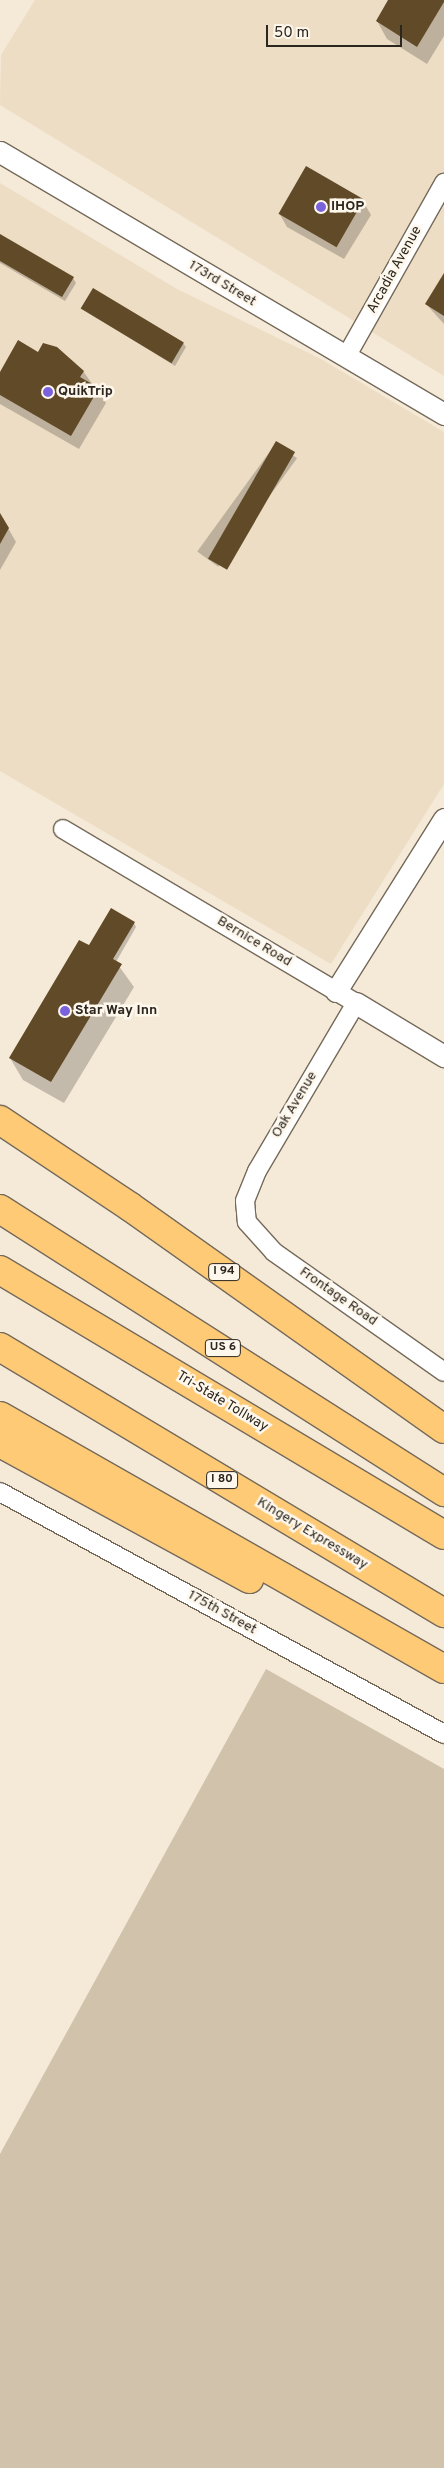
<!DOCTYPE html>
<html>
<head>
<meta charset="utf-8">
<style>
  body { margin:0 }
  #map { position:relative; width:444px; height:2468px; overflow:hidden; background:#f5e9d7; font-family:Overpass,sans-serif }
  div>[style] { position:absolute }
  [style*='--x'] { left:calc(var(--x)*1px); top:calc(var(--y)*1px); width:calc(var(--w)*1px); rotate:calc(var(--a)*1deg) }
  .built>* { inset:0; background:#edddc4 }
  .green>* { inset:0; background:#d1c2ab }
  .shadow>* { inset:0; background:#0003; transform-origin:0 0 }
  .building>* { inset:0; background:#604a27; transform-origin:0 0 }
  .roads { filter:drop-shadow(1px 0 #756a5a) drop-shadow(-1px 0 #756a5a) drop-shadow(0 1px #756a5a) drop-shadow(0 -1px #756a5a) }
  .minor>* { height:18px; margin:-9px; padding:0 9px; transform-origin:9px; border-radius:9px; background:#fff }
  .tertiary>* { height:21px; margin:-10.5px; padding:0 10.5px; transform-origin:10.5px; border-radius:10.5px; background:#fff }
  .motorway>* { height:28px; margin:-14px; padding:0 14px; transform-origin:14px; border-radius:14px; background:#ffca75 }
  .dots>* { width:14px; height:14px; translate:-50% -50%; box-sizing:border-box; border:2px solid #fef7ec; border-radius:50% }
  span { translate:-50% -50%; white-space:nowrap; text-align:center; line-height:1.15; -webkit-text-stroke:5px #fef7ec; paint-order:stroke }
  .shield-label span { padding:1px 4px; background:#fef7ec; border:1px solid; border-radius:4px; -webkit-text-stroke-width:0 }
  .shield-label { font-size:12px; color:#2b261f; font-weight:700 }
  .poi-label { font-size:14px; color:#2b261f; font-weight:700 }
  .left { translate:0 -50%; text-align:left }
  .street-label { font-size:14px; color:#2b261f }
  .scale { position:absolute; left:266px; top:25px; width:136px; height:22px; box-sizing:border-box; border:2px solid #2b261f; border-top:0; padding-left:6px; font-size:15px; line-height:18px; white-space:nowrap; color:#2b261f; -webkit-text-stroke:4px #fef7ec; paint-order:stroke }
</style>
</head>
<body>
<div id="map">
  <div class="built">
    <i style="clip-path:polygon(35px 0,444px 0,444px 376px,0 105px,1px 55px)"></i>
    <i style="clip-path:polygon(0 183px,177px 289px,321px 359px,444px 432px,444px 784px,331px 964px,0 771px)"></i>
  </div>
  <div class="green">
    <i style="clip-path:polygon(266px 1669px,444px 1769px,444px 2468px,0 2468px,0 2154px)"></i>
  </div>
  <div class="shadow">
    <i style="clip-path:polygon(390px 0,444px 0,444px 36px,427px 64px,387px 39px,377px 21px)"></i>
    <i style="clip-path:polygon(363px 201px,371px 215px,344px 259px,287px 227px,279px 213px)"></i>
    <i style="clip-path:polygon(0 236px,73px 278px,76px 283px,65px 301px,0 263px)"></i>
    <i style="clip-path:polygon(444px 276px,444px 324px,426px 304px)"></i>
    <i style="clip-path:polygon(83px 309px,183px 343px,186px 347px,175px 366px)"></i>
    <i style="clip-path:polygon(39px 354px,83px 371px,106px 403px,79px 449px,0 404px,0 375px)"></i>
    <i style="left:276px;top:443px;width:26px;height:134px;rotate:36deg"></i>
    <i style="clip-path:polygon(0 514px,16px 542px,0 570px)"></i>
    <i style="clip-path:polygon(134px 923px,136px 927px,116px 962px,134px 987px,64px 1103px,23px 1080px,10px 1058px)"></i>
  </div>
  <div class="building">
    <i style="clip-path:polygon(388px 0,444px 0,444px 2px,417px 47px,376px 21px)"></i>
    <i style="left:306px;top:166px;width:67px;height:55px;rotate:30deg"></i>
    <i style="clip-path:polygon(0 234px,74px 277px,62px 297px,0 261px)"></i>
    <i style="clip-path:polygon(444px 273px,444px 316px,425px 304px)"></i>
    <i style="left:93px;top:288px;width:106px;height:24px;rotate:31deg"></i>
    <i style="clip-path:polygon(18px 340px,38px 352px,43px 343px,57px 347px,84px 371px,80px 377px,99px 388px,71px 436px,0 395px,0 372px)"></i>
    <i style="left:276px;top:441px;width:22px;height:136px;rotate:30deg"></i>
    <i style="clip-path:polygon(0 513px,9px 528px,0 544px)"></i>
    <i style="clip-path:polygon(111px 908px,135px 922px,113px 959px,122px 964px,51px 1082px,9px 1058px,79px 940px,89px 945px)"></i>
  </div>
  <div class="roads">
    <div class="minor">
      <i style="--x:346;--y:357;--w:200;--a:-60.6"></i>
      <i style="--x:63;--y:829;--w:341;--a:30.7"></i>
      <i style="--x:356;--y:1003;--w:195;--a:120.5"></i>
      <i style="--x:257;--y:1171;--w:32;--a:112"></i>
      <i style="--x:245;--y:1201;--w:21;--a:85"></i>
      <i style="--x:247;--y:1222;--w:40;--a:48"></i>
      <i style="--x:274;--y:1252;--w:208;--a:35.2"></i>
      <i style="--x:0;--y:1492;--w:506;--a:28.59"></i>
    </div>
    <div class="tertiary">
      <i style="--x:0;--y:152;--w:516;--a:30.54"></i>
      <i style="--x:336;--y:991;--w:203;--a:-57.9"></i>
      <i style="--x:356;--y:1003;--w:103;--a:31.1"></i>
    </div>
    <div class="motorway">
      <i style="--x:0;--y:1120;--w:155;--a:33.7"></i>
      <i style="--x:129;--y:1206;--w:386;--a:35.3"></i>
      <i style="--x:0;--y:1209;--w:527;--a:32.51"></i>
      <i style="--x:0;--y:1270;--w:517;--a:30.83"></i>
      <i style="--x:0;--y:1347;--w:518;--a:30.93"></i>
      <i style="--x:0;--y:1416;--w:511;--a:29.68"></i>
      <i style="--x:0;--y:1443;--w:284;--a:28.6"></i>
    </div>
  </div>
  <div class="dots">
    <i style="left:321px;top:207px;background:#7a62dd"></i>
    <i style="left:48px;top:392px;background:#7a62dd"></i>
    <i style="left:65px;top:1011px;background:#7a62dd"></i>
  </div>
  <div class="shield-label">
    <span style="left:224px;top:1272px">I 94</span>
    <span style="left:223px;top:1348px">US 6</span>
    <span style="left:222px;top:1480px">I 80</span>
  </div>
  <div class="poi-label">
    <span class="left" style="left:331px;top:207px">IHOP</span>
    <span class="left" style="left:58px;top:392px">QuikTrip</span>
    <span class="left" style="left:75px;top:1011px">Star Way Inn</span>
  </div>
  <div class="street-label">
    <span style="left:395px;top:270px;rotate:-61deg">Arcadia Avenue</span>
    <span style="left:222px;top:284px;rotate:31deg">173rd Street</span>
    <span style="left:254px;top:942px;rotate:31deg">Bernice Road</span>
    <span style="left:295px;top:1105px;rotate:-59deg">Oak Avenue</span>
    <span style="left:338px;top:1297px;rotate:35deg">Frontage Road</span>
    <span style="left:222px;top:1402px;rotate:31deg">Tri-State Tollway</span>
    <span style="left:312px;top:1534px;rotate:31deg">Kingery Expressway</span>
    <span style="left:222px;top:1613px;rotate:29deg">175th Street</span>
  </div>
  <div class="scale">50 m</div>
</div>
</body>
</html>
